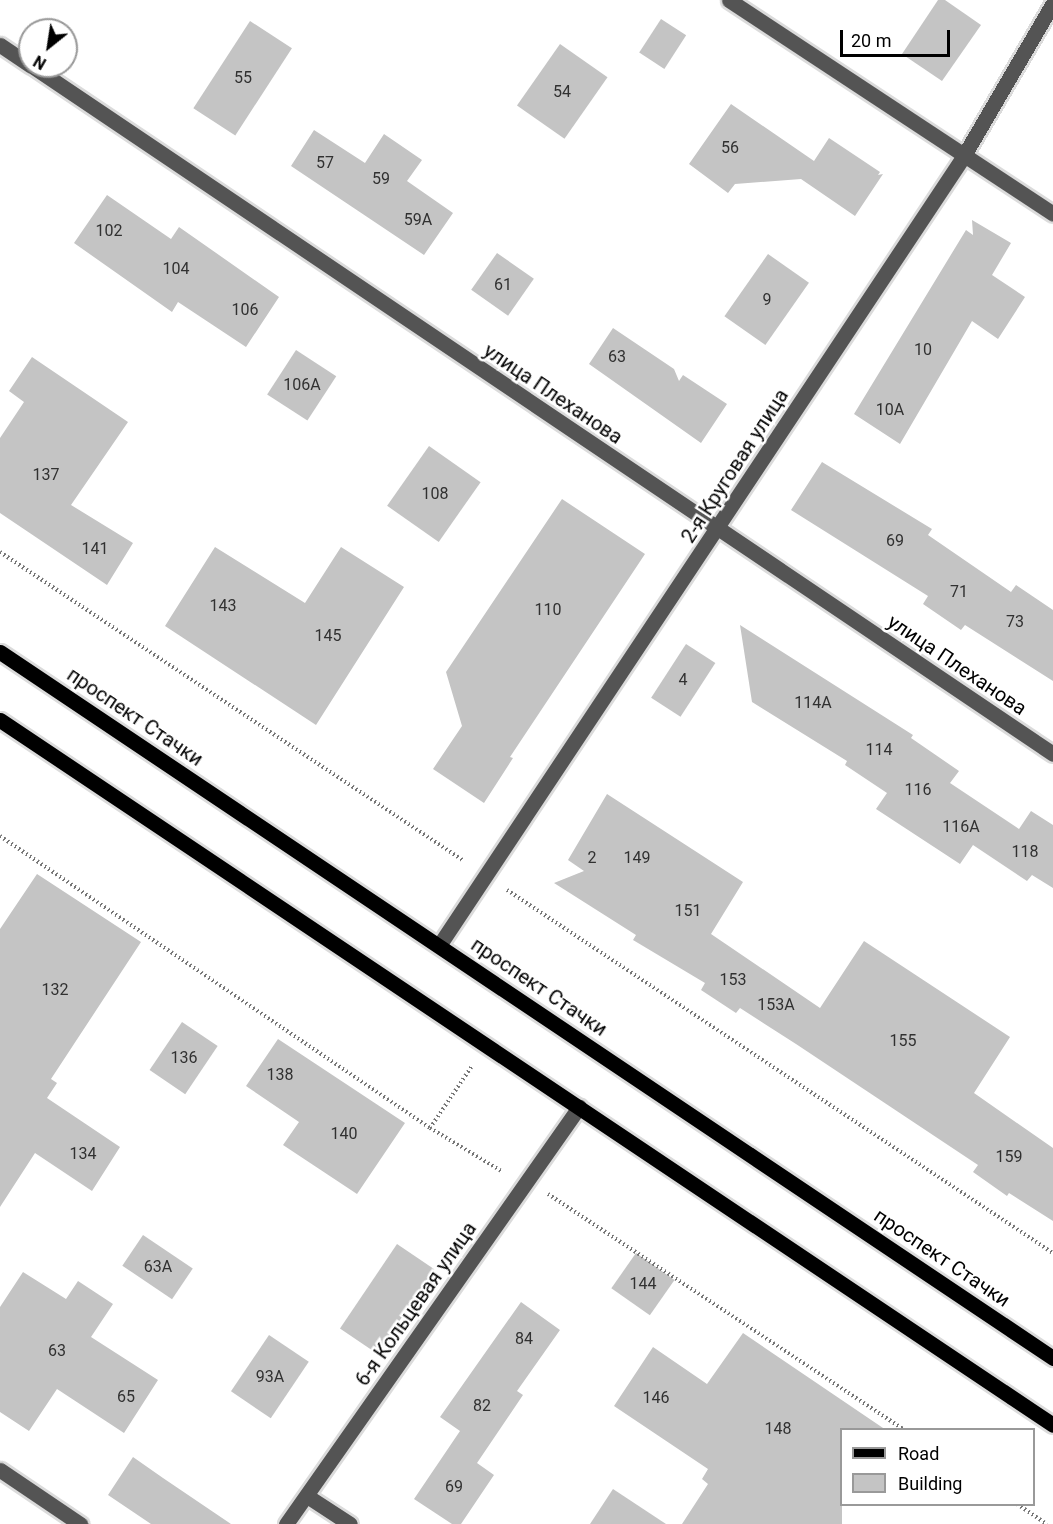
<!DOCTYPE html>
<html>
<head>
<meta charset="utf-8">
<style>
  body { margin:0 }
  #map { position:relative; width:1053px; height:1524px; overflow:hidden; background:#fff; font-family:Roboto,sans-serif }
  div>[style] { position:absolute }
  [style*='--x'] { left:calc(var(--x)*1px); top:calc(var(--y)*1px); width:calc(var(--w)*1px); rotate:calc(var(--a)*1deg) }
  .building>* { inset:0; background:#c4c4c4; transform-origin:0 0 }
  .path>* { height:4px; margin-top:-2px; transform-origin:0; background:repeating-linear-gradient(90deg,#767676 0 1.5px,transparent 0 4.5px) }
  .roads { filter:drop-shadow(2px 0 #dbdbdb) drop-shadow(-2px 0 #dbdbdb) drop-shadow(0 2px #dbdbdb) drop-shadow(0 -2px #dbdbdb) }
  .minor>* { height:15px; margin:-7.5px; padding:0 7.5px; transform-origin:7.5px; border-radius:7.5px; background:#545454 }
  .major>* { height:15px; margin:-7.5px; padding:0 7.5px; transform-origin:7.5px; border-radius:7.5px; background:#000 }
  span { translate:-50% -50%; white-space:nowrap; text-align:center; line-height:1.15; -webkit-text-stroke:5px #fff; paint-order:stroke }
  .number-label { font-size:16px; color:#313131 }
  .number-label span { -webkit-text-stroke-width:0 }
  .street-label { font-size:20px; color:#000 }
  .legend { position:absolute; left:840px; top:1428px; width:195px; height:78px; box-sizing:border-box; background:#fff; border:2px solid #999; margin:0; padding:8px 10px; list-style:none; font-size:18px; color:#000 }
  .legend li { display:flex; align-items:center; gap:12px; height:30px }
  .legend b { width:30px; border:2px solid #999 }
  .north { position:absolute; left:18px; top:18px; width:60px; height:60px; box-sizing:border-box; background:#fff; border:2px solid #999; border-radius:50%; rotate:210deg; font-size:16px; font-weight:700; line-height:24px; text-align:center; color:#000 }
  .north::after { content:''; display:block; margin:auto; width:21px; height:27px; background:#000; clip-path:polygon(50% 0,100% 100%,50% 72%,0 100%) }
  .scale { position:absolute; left:840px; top:30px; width:110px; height:27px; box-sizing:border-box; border:3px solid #000; border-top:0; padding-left:8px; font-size:18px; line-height:21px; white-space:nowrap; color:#000; -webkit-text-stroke:4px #fff; paint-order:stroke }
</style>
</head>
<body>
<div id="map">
  <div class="building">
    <i style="clip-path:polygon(938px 0,945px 0,981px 25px,942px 81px,902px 54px)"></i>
    <i style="left:661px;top:19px;width:30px;height:40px;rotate:33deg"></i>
    <i style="left:250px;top:21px;width:50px;height:104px;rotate:33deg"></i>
    <i style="left:560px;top:44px;width:58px;height:75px;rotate:35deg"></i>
    <i style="clip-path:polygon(731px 104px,814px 161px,829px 138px,880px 172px,878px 175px,883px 174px,855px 216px,801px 179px,735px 184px,728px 193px,689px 164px)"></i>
    <i style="clip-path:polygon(314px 130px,365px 163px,384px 134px,422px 160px,407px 181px,453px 213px,424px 255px,291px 166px)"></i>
    <i style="clip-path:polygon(107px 195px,171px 239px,179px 227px,279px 297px,246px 347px,178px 302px,172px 312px,74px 243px)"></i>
    <i style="clip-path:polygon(972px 220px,1011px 243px,992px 275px,1025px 297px,998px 339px,972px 321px,900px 444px,854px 414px,966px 230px,973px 235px)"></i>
    <i style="left:497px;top:253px;width:45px;height:45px;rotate:35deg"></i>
    <i style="left:768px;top:254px;width:50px;height:76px;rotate:35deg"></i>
    <i style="clip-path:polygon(613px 328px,674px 369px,679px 381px,683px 375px,727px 404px,701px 443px,589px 364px)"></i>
    <i style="left:296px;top:350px;width:48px;height:53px;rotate:33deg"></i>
    <i style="clip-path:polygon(32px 357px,128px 422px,71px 505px,133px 543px,107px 585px,0 513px,0 438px,24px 402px,9px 391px)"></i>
    <i style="left:429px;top:446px;width:63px;height:73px;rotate:35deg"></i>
    <i style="clip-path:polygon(822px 462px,932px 529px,928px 535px,1011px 592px,1016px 585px,1053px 610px,1053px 681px,965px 625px,961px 630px,923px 604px,928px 596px,791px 510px)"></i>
    <i style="clip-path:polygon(562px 499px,645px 554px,510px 757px,513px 758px,484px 803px,433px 769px,462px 726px,446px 672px)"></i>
    <i style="clip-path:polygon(215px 547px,305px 603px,341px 547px,404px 587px,316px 725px,165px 626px)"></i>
    <i style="clip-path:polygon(740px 625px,913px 735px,911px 738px,959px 771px,950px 783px,1019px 829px,1031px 811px,1053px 825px,1053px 888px,1032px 875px,1027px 881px,973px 845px,960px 864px,876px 809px,887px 793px,845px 765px,847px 761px,752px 702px)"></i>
    <i style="left:686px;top:644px;width:35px;height:64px;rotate:33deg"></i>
    <i style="clip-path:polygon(607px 794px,743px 882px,711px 934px,820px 1008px,864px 941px,1010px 1037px,974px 1093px,1053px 1148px,1053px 1221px,1009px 1193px,1007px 1196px,973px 1172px,978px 1165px,796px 1044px,740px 1008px,736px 1013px,701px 990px,705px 983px,633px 940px,636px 935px,554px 883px,584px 871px,568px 860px)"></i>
    <i style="clip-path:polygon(37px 874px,141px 942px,51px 1079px,57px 1083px,47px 1098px,120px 1147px,92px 1191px,35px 1153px,0 1207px,0 929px)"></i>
    <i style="left:182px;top:1022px;width:43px;height:58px;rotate:34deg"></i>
    <i style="clip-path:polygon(278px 1039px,405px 1123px,357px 1194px,283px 1145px,299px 1122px,246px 1086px)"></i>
    <i style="left:143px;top:1235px;width:60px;height:37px;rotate:34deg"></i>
    <i style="left:397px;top:1244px;width:45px;height:102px;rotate:34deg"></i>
    <i style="left:636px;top:1253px;width:47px;height:43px;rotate:35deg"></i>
    <i style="clip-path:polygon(23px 1272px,66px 1299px,78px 1281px,113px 1304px,91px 1337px,158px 1380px,124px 1433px,57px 1389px,29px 1431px,0 1412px,0 1307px)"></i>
    <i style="clip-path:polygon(521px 1302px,560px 1330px,517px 1391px,523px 1395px,477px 1463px,494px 1475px,461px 1524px,452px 1524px,414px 1499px,460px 1431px,440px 1417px)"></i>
    <i style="clip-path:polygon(743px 1333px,886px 1430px,842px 1430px,842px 1524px,682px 1524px,708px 1484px,702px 1479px,708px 1469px,614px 1406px,653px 1347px,707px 1384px)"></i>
    <i style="left:269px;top:1335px;width:48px;height:68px;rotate:34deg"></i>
    <i style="clip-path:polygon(133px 1457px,163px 1478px,231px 1524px,151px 1524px,108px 1495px)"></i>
    <i style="clip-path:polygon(613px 1489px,666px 1524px,590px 1524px)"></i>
  </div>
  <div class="path">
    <i style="--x:0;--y:552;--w:557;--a:33.66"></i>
    <i style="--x:0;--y:836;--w:520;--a:34.18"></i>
    <i style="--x:430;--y:1128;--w:85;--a:31.1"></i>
    <i style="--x:507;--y:890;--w:656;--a:33.62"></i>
    <i style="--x:430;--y:1128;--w:75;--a:-55.9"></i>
    <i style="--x:548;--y:1194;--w:428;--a:33.5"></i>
    <i style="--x:1017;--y:1504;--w:36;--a:34"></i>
  </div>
  <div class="roads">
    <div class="minor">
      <i style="--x:729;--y:0;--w:388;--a:33.4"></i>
      <i style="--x:0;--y:45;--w:36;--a:34"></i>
      <i style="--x:32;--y:66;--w:1231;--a:33.97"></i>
      <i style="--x:440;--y:944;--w:945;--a:-56.39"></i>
      <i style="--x:963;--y:157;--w:178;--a:-59.7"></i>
      <i style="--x:0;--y:1470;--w:97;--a:34"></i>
      <i style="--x:307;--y:1496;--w:51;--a:33.1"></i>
      <i style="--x:286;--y:1524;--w:510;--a:-54.91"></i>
    </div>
    <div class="major">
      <i style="--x:0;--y:652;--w:1268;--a:33.84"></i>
      <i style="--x:0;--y:720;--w:1267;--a:33.8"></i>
    </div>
  </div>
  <div class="number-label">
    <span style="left:243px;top:78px">55</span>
    <span style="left:562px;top:92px">54</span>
    <span style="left:730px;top:148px">56</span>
    <span style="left:325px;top:163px">57</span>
    <span style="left:381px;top:179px">59</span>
    <span style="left:418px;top:220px">59А</span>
    <span style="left:109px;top:231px">102</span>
    <span style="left:176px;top:269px">104</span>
    <span style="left:503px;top:285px">61</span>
    <span style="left:767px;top:300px">9</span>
    <span style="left:245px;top:310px">106</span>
    <span style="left:923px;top:350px">10</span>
    <span style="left:617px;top:357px">63</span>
    <span style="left:302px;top:385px">106А</span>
    <span style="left:890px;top:410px">10А</span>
    <span style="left:46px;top:475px">137</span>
    <span style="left:435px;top:494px">108</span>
    <span style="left:895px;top:541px">69</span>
    <span style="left:95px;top:549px">141</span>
    <span style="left:959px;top:592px">71</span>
    <span style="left:223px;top:606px">143</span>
    <span style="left:548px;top:610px">110</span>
    <span style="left:1015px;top:622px">73</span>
    <span style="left:328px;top:636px">145</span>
    <span style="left:683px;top:680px">4</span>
    <span style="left:813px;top:703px">114А</span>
    <span style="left:879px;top:750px">114</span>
    <span style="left:918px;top:790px">116</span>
    <span style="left:961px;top:827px">116А</span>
    <span style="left:1025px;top:852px">118</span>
    <span style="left:592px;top:858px">2</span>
    <span style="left:637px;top:858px">149</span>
    <span style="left:688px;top:911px">151</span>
    <span style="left:733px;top:980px">153</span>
    <span style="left:55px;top:990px">132</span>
    <span style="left:776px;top:1005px">153А</span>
    <span style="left:903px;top:1041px">155</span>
    <span style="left:184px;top:1058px">136</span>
    <span style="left:280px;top:1075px">138</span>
    <span style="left:344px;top:1134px">140</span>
    <span style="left:83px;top:1154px">134</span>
    <span style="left:1009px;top:1157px">159</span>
    <span style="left:158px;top:1267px">63А</span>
    <span style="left:643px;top:1284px">144</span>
    <span style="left:524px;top:1339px">84</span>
    <span style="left:57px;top:1351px">63</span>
    <span style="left:270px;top:1377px">93А</span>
    <span style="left:126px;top:1397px">65</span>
    <span style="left:656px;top:1398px">146</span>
    <span style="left:482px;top:1406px">82</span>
    <span style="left:778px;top:1429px">148</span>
    <span style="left:454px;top:1487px">69</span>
  </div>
  <div class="street-label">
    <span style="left:553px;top:394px;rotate:34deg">улица Плеханова</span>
    <span style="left:735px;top:466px;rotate:-57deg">2-я Круговая улица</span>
    <span style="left:957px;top:665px;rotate:34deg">улица Плеханова</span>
    <span style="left:135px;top:717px;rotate:34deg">проспект Стачки</span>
    <span style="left:539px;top:987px;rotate:34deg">проспект Стачки</span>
    <span style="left:942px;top:1258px;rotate:34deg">проспект Стачки</span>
    <span style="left:416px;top:1304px;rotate:-55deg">6-я Кольцевая улица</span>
  </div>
  <ul class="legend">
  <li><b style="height:8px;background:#000"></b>Road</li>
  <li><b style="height:16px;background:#c4c4c4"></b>Building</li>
  </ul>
  <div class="north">N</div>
  <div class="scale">20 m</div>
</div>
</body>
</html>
